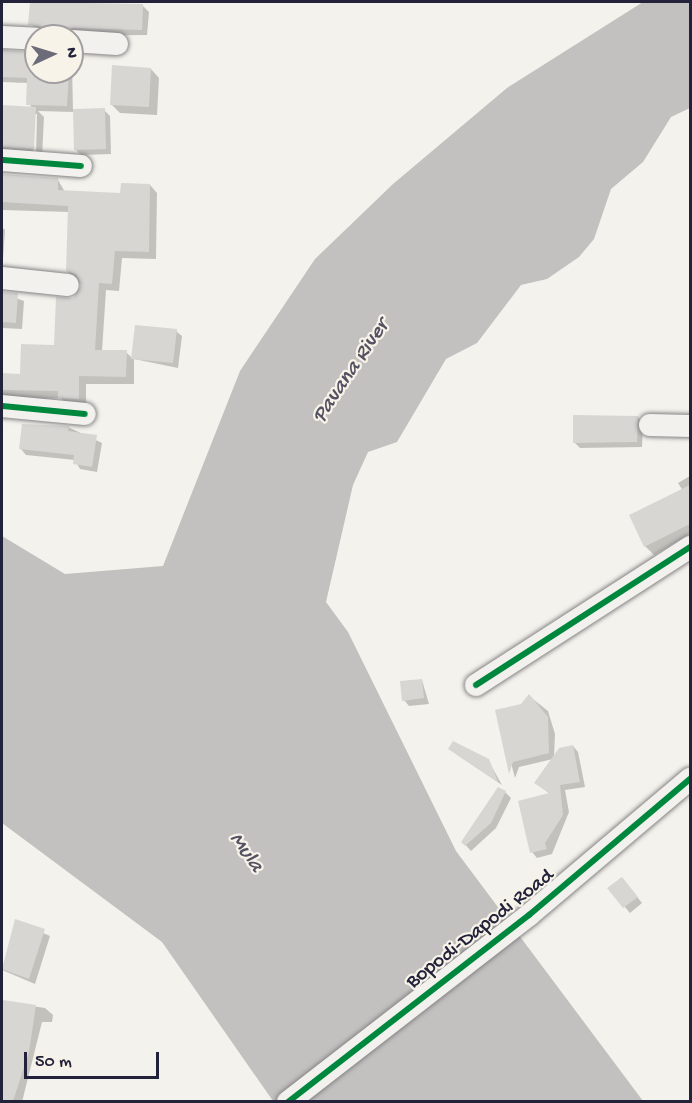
<!DOCTYPE html>
<html>
<head>
<meta charset="utf-8">
<style>
	body { margin:0 }
	#map { position:relative; width:692px; height:1103px; overflow:hidden; background:#f4f2ec; font-family:"Gochi Hand",sans-serif }
	div>[style] { position:absolute }
	[style*='--x'] { left:calc(var(--x)*1px); top:calc(var(--y)*1px); width:calc(var(--w)*1px); rotate:calc(var(--a)*1deg) }
	.water>* { inset:0; background:#c3c0c0 }
	.shadow>* { inset:0; background:#0003 }
	.building>* { inset:0; background:#d7d6d3 }
	.roads { filter:drop-shadow(0 0 2px #858486) drop-shadow(0 0 2px #858486) }
	.minor>* { height:22px; margin:-11px; padding:0 11px; transform-origin:11px; border-radius:11px; background:#f2f1ed }
	.cycleway>* { height:6px; margin:-3px; padding:0 3px; transform-origin:3px; border-radius:3px; background:#00873e }
	span { translate:-50% -50%; white-space:nowrap; text-align:center; line-height:1.15; -webkit-text-stroke:4.5px #f7f3e8; paint-order:stroke }
	.street-label { font-size:21px; color:#22223b }
	.water-label { font-size:22px; color:#535263; font-style:italic }
	.frame { position:absolute; inset:0; border:3px solid #22223b; pointer-events:none }
	.north { position:absolute; left:24px; top:24px; width:60px; height:60px; box-sizing:border-box; background:#f7f3e8; border:2px solid #a29fa3; border-radius:50%; rotate:86deg; font-size:16px; font-weight:700; line-height:24px; text-align:center; color:#22223b }
	.north::after { content:''; display:block; margin:auto; width:21px; height:27px; background:#6c6b79; clip-path:polygon(50% 0,100% 100%,50% 72%,0 100%) }
	.scale { position:absolute; left:24px; top:1052px; width:135px; height:27px; box-sizing:border-box; border:3px solid #22223b; border-top:0; padding-left:8px; font-size:18px; line-height:21px; white-space:nowrap; color:#22223b; -webkit-text-stroke:4px #f7f3e8; paint-order:stroke }
</style>
</head>
<body>
<div id="map">
	<div class="water">
		<i style="clip-path:polygon(643px 2px,690px 2px,690px 108px,671px 117px,643px 162px,611px 189px,594px 239px,579px 257px,547px 279px,521px 285px,477px 343px,446px 359px,397px 442px,368px 452px,353px 485px,326px 602px,348px 632px,456px 851px,643px 1101px,273px 1101px,162px 942px,2px 823px,2px 536px,65px 574px,163px 566px,240px 371px,315px 259px,393px 184px,507px 88px)"></i>
	</div>
	<div class="shadow">
		<i style="clip-path:polygon(31px 2px,142px 5px,149px 12px,147px 35px,49px 36px,30px 24px)"></i>
		<i style="clip-path:polygon(evenodd,2px 50px,36px 54px,36px 72px,72px 72px,72px 64px,73px 111px,104px 110px,110px 116px,111px 154px,81px 155px,75px 149px,74px 112px,38px 111px,44px 117px,42px 157px,2px 156px,2px 107px,31px 108px,28px 83px,2px 82px,2px 50px,34px 114px,37px 114px,36px 156px,33px 156px,34px 114px)"></i>
		<i style="clip-path:polygon(151px 69px,159px 78px,157px 115px,120px 113px,111px 104px)"></i>
		<i style="clip-path:polygon(2px 175px,58px 180px,65px 192px,122px 195px,150px 185px,157px 193px,156px 259px,122px 258px,119px 291px,106px 290px,102px 351px,126px 352px,133px 359px,176px 331px,182px 336px,178px 368px,134px 359px,134px 384px,86px 384px,86px 406px,68px 405px,61px 398px,2px 400px,2px 374px,22px 375px,56px 346px,83px 287px,67px 271px,69px 212px,2px 210px)"></i>
		<i style="clip-path:polygon(2px 227px,5px 230px,2px 275px)"></i>
		<i style="clip-path:polygon(2px 293px,24px 301px,22px 329px,2px 328px)"></i>
		<i style="clip-path:polygon(638px 417px,643px 423px,642px 447px,580px 448px,575px 443px)"></i>
		<i style="clip-path:polygon(68px 427px,102px 443px,97px 472px,80px 469px,75px 460px,26px 455px,21px 449px)"></i>
		<i style="clip-path:polygon(690px 476px,690px 534px,654px 555px,645px 546px,683px 491px,678px 483px)"></i>
		<i style="clip-path:polygon(422px 680px,429px 704px,409px 706px,404px 700px)"></i>
		<i style="clip-path:polygon(529px 696px,548px 711px,555px 734px,554px 758px,573px 746px,578px 752px,585px 787px,565px 790px,569px 812px,552px 854px,537px 858px,532px 852px,550px 794px,536px 783px,553px 759px,519px 767px,515px 778px,497px 711px,522px 705px)"></i>
		<i style="clip-path:polygon(456px 754px,488px 760px,502px 785px)"></i>
		<i style="clip-path:polygon(505px 792px,511px 798px,496px 828px,471px 851px,463px 842px)"></i>
		<i style="clip-path:polygon(627px 884px,642px 903px,630px 913px,609px 888px)"></i>
		<i style="clip-path:polygon(16px 921px,50px 936px,35px 984px,2px 970px)"></i>
		<i style="clip-path:polygon(5px 1002px,45px 1008px,53px 1015px,52px 1022px,42px 1022px,22px 1102px,2px 1102px)"></i>
	</div>
	<div class="building">
		<i style="clip-path:polygon(30px 2px,143px 4px,142px 30px,73px 28px,49px 36px,43px 27px,28px 25px)"></i>
		<i style="clip-path:polygon(2px 50px,31px 52px,30px 72px,69px 72px,67px 106px,26px 105px,27px 78px,2px 77px)"></i>
		<i style="clip-path:polygon(112px 65px,151px 68px,149px 107px,110px 105px)"></i>
		<i style="clip-path:polygon(2px 105px,36px 107px,34px 149px,2px 147px)"></i>
		<i style="clip-path:polygon(105px 108px,106px 149px,74px 150px,73px 109px)"></i>
		<i style="clip-path:polygon(2px 174px,58px 178px,58px 190px,120px 193px,121px 183px,150px 184px,149px 252px,115px 251px,112px 284px,99px 283px,95px 350px,127px 350px,126px 377px,79px 376px,79px 399px,58px 398px,58px 391px,2px 390px,2px 373px,20px 374px,21px 344px,54px 345px,56px 297px,73px 298px,81px 286px,76px 274px,66px 271px,68px 206px,2px 202px)"></i>
		<i style="clip-path:polygon(2px 292px,18px 293px,16px 323px,2px 322px)"></i>
		<i style="clip-path:polygon(135px 325px,177px 329px,173px 363px,131px 359px)"></i>
		<i style="clip-path:polygon(573px 415px,638px 416px,637px 442px,573px 443px)"></i>
		<i style="clip-path:polygon(22px 424px,69px 426px,68px 431px,97px 435px,92px 467px,73px 464px,74px 455px,19px 449px)"></i>
		<i style="clip-path:polygon(690px 485px,690px 524px,644px 547px,629px 515px)"></i>
		<i style="clip-path:polygon(422px 679px,424px 698px,402px 701px,400px 681px)"></i>
		<i style="clip-path:polygon(529px 694px,548px 717px,549px 753px,513px 762px,509px 774px,495px 710px,521px 704px)"></i>
		<i style="clip-path:polygon(453px 741px,489px 759px,498px 782px,448px 749px)"></i>
		<i style="clip-path:polygon(573px 745px,580px 782px,560px 785px,563px 815px,545px 843px,547px 849px,530px 853px,518px 801px,549px 793px,534px 783px,559px 748px)"></i>
		<i style="clip-path:polygon(498px 787px,506px 791px,491px 823px,465px 846px,461px 842px)"></i>
		<i style="clip-path:polygon(622px 877px,638px 897px,623px 908px,607px 888px)"></i>
		<i style="clip-path:polygon(15px 919px,45px 929px,29px 979px,2px 969px)"></i>
		<i style="clip-path:polygon(3px 1000px,36px 1005px,29px 1052px,13px 1101px,2px 1101px)"></i>
	</div>
	<div class="roads">
		<div class="minor">
			<i style="--x:2;--y:37;--w:34;--a:3"></i>
			<i style="--x:72;--y:41;--w:45;--a:3.8"></i>
			<i style="--x:2;--y:160;--w:79;--a:4.3"></i>
			<i style="--x:2;--y:278;--w:66;--a:6.1"></i>
			<i style="--x:2;--y:406;--w:83;--a:5.5"></i>
			<i style="--x:650;--y:425;--w:40;--a:1.4"></i>
			<i style="--x:476;--y:685;--w:255;--a:-32.8"></i>
			<i style="--x:288;--y:1102;--w:305;--a:-37.8"></i>
			<i style="--x:529;--y:915;--w:211;--a:-40.2"></i>
		</div>
	</div>
	<div class="cycleway">
		<i style="--x:2;--y:160;--w:79;--a:4.3"></i>
		<i style="--x:2;--y:406;--w:83;--a:5.5"></i>
		<i style="--x:476;--y:685;--w:255;--a:-32.8"></i>
		<i style="--x:288;--y:1102;--w:305;--a:-37.8"></i>
		<i style="--x:529;--y:915;--w:211;--a:-40.2"></i>
	</div>
	<div class="street-label">
		<span style="left:481px;top:930px;rotate:-38deg">Bopodi-Dapodi Road</span>
	</div>
	<div class="water-label">
		<span style="left:352px;top:372px;rotate:-56deg">Pavana River</span>
		<span style="left:245px;top:853px;rotate:55deg">Mula</span>
	</div>
	<div class="frame"></div>
	<div class="north">N</div>
	<div class="scale">50 m</div>
</div>
</body>
</html>
